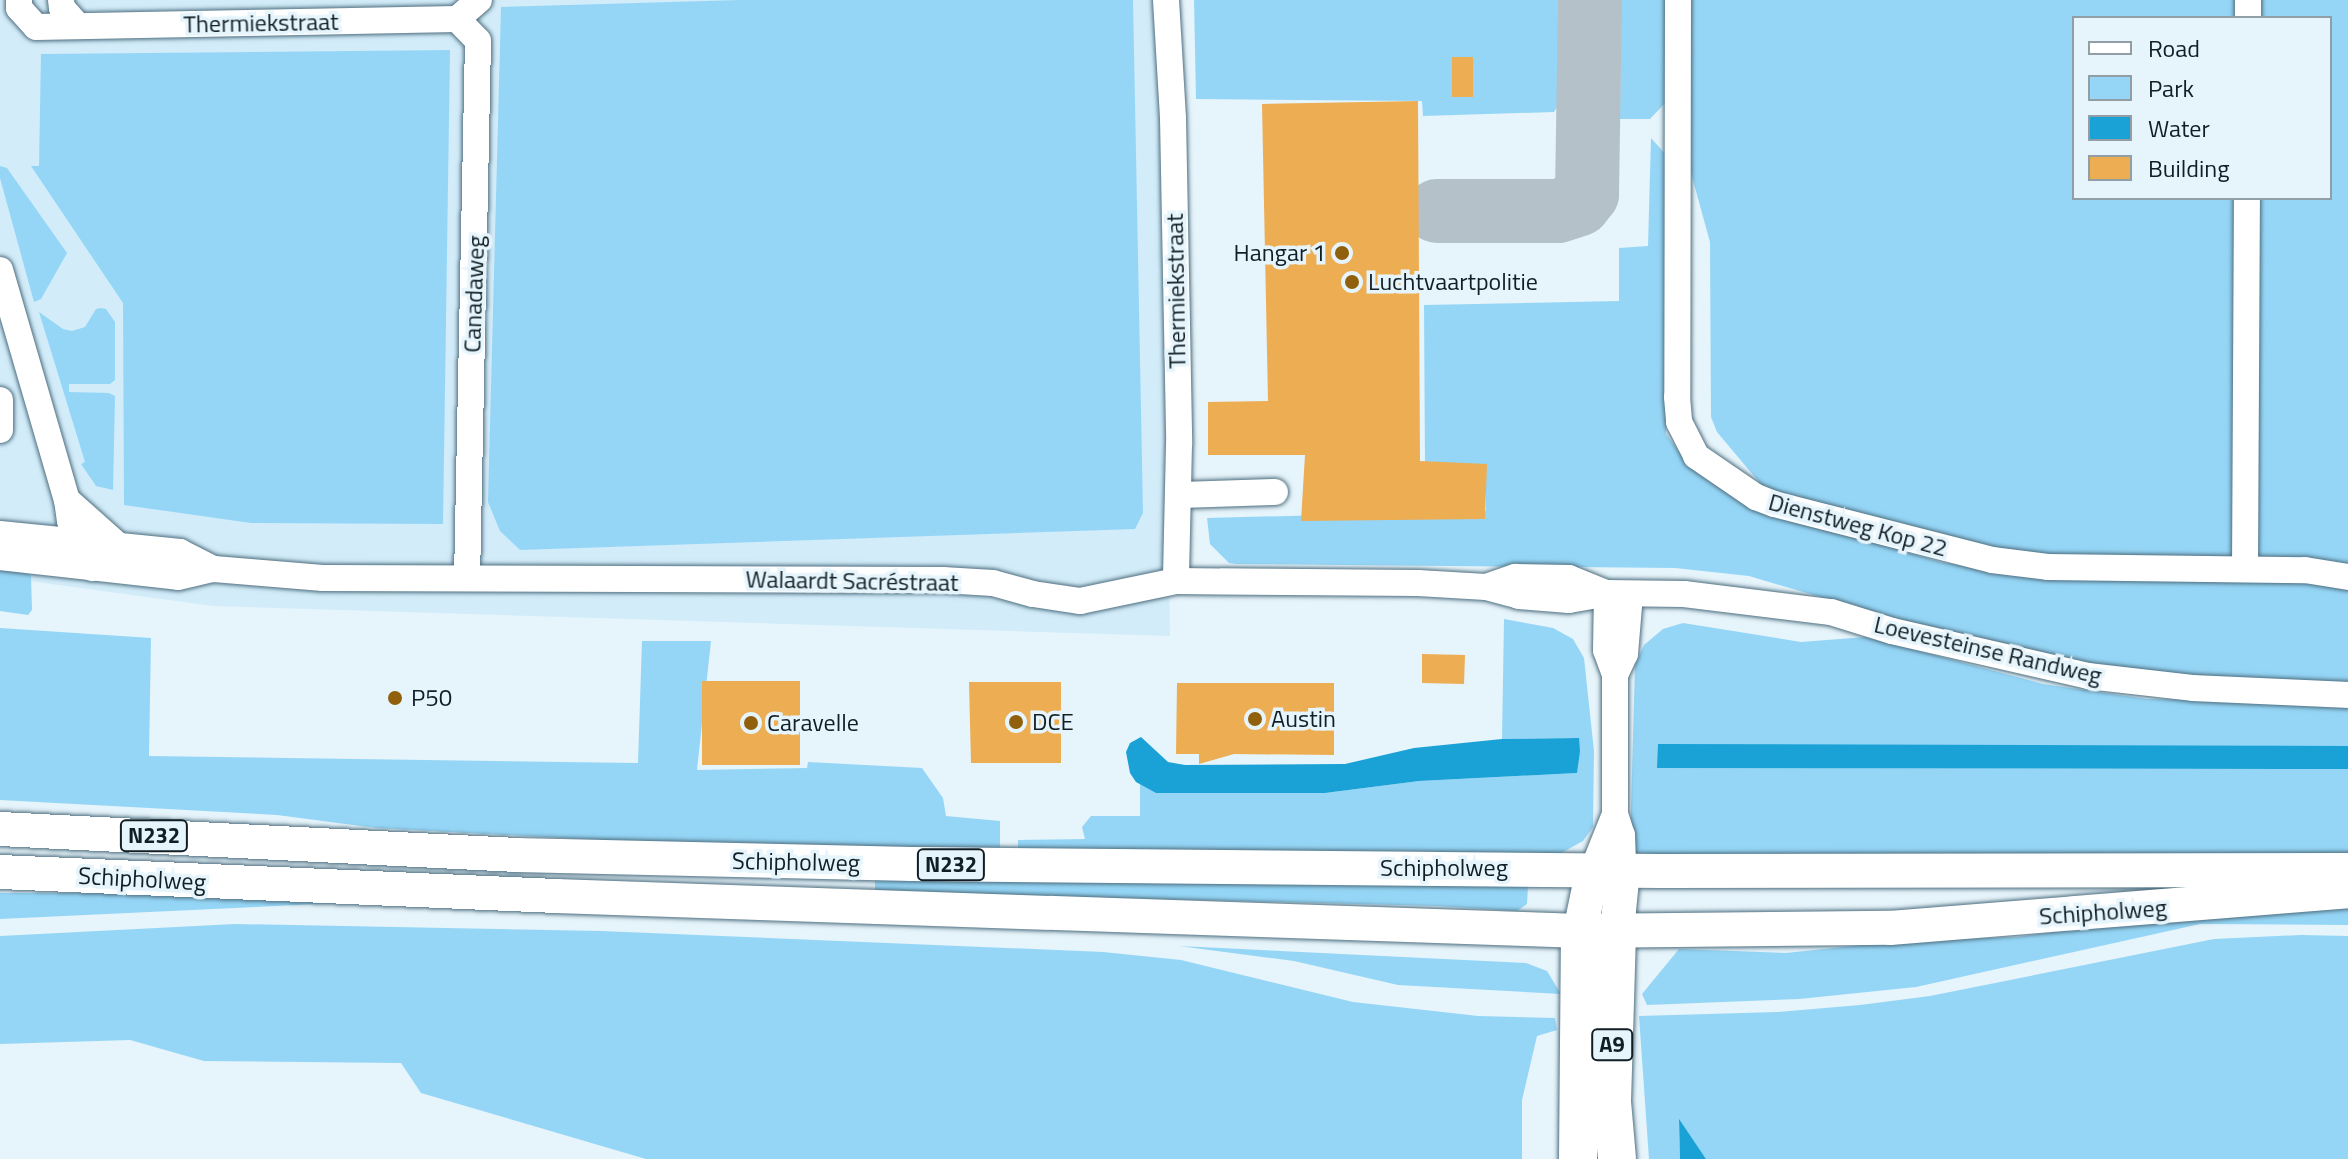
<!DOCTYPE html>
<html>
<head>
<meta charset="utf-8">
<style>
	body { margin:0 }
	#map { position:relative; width:2348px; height:1159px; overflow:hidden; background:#e6f4fb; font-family:"Titillium Web",sans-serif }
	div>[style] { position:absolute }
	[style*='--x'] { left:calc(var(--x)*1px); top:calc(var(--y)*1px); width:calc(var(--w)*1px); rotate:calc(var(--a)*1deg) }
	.built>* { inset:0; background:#d2ecfa }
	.green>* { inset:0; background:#95d6f7 }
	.water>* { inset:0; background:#1aa1d5 }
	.taxiway>* { height:64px; margin:-32px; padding:0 32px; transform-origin:32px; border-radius:32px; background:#b4c1c8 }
	.building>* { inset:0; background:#edad53 }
	.roads { filter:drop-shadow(0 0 2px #4e6e7f) drop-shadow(0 0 2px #4e6e7f) }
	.minor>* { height:26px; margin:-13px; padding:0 13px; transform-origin:13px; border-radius:13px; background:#fff }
	.major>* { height:34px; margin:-17px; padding:0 17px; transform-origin:17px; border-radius:17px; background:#fff }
	.highway>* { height:38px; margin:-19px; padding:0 19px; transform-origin:19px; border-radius:19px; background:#fff }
	.dots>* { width:22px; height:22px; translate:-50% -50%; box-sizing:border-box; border:4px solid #e6f4fb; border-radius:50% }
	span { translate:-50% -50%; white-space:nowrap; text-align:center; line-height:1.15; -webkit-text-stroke:7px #e6f4fb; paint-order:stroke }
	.shield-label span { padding:2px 6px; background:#e6f4fb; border:2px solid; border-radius:6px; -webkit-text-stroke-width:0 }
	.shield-label { font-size:22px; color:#111e25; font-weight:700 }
	.street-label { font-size:24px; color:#111e25 }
	.poi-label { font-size:24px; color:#111e25 }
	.right { translate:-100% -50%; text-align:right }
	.left { translate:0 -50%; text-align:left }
	.legend { position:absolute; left:2072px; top:16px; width:260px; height:184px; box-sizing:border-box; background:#e6f4fb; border:2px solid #919ea5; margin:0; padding:10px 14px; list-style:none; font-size:24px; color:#111e25 }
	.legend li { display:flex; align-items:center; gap:16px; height:40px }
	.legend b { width:40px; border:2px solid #919ea5 }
</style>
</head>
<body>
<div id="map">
	<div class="built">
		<i style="clip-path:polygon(0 0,1161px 0,1170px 636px,213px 606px,0 577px)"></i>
	</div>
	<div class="green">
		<i style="clip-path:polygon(740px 0,1133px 0,1143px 513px,1135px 529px,520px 550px,500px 531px,488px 502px,501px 7px)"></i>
		<i style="clip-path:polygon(1194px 0,1560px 0,1559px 104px,1554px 112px,1423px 116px,1422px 101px,1196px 99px)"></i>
		<i style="clip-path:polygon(1621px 0,1669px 0,1668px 100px,1650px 119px,1620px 119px)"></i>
		<i style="clip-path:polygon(1688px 0,2238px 0,2238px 18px,2074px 18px,2074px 198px,2237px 198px,2235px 557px,2041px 556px,1996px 551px,1764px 488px,1717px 432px,1711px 417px,1710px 242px,1686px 155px)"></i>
		<i style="clip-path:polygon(2257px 0,2348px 0,2348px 565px,2257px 556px,2257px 198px,2330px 198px,2330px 18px,2257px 18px)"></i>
		<i style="clip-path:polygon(450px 50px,443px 524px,251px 523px,124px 505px,123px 303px,31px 166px,39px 166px,41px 54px)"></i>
		<i style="clip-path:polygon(1651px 138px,1668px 157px,1666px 434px,1686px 461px,1778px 514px,1940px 562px,2013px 574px,2280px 580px,2348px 588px,2348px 684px,2144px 673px,2084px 663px,1945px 634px,1749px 576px,1675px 568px,1237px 564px,1229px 563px,1210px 544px,1207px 518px,1486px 511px,1486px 467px,1425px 467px,1424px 305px,1619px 301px,1619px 248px,1648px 246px)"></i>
		<i style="clip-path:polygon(0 166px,7px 168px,67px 253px,41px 299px,34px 302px,0 178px)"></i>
		<i style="clip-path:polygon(101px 308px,106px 309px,115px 322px,115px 380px,110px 384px,69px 384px,69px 392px,109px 393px,115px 396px,113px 490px,96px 486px,81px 464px,85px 462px,39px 312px,63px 329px,72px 331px,85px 327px,96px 309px)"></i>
		<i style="clip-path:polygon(0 568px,31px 575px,32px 610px,28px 615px,0 611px)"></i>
		<i style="clip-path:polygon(1504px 619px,1553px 628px,1573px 639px,1584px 658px,1594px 751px,1593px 827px,1583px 841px,1554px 857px,1416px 851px,1018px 852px,1018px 840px,1085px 839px,1082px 827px,1091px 816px,1140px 816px,1140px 784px,1157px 793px,1325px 793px,1419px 781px,1577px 773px,1579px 738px,1502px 739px)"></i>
		<i style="clip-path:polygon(1683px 623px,1801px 642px,1866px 637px,2043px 684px,2147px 699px,2348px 703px,2348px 746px,1819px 745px,1657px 768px,2348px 769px,2348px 862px,1635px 854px,1630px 846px,1635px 665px,1644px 645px,1663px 629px)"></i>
		<i style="clip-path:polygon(0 628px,151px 638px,149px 756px,638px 763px,642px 641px,711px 641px,697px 770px,807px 768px,808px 762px,922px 768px,943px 798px,946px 816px,1000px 821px,1000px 852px,806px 851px,376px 828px,277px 815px,0 800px)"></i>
		<i style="clip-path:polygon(875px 878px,1528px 886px,1527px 904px,1517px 911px,1436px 906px,875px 892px)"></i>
		<i style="clip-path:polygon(0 893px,108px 893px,339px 903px,0 919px)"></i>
		<i style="clip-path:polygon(2348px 900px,2348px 925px,2200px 924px,1916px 987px,1799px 999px,1647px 1005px,1642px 994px,1679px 949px,1786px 953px,1900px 941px,2017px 937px,2211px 910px)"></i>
		<i style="clip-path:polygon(235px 924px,601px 931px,1103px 952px,1181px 960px,1353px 1002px,1478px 1016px,1555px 1018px,1557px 1030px,1537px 1036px,1522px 1100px,1522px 1159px,646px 1159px,421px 1093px,401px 1063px,204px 1061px,130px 1040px,0 1044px,0 936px)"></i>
		<i style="clip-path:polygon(2301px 935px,2348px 936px,2348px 1159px,1706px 1159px,1679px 1121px,1680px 1159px,1649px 1159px,1639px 1016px,1777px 1012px,1860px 1005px,1930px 996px,2214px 939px)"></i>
		<i style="clip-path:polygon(1179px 946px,1526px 963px,1547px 971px,1561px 994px,1398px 985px,1294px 961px)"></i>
	</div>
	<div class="water">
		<i style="clip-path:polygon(1141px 737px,1168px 762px,1185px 765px,1345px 764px,1414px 748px,1502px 739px,1579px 738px,1580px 751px,1577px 773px,1419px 781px,1325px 793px,1156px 793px,1136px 782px,1130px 773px,1126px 752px,1130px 743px)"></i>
		<i style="clip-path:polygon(1658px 744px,2348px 746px,2348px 769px,1657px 768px)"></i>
		<i style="clip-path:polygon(1679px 1119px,1706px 1159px,1680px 1159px)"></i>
	</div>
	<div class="taxiway">
		<i style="--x:1437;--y:211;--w:121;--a:0"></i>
		<i style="--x:1558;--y:211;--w:22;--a:-18"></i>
		<i style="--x:1579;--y:204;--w:13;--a:-51"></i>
		<i style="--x:1587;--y:194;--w:194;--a:-89.1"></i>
	</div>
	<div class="building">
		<i style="clip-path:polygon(1452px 57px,1473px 57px,1473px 97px,1452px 97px)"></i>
		<i style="clip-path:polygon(1418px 101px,1420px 461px,1487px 464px,1485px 519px,1301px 521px,1305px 455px,1208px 455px,1208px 402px,1268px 401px,1262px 104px)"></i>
		<i style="clip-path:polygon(1422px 654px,1465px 655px,1464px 684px,1422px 683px)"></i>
		<i style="clip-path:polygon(702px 681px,800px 681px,800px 765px,702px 765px)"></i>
		<i style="clip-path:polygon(969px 682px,1061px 682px,1061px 763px,971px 763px)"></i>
		<i style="clip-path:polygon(1177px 683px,1334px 683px,1334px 755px,1234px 754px,1199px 764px,1199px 754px,1176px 754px)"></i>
	</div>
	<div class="roads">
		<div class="minor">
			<i style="--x:19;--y:0;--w:8;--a:90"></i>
			<i style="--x:19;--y:8;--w:25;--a:48"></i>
			<i style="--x:36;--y:27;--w:421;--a:-1.1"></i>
			<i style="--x:457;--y:19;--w:29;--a:-41"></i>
			<i style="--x:61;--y:0;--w:8;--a:83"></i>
			<i style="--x:62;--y:8;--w:24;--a:48"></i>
			<i style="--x:1166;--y:0;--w:118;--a:86.6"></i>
			<i style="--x:1173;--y:118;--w:326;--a:88.9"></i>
			<i style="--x:1179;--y:444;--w:137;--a:91.3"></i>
			<i style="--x:1678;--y:0;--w:397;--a:90.1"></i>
			<i style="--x:1677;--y:397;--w:25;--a:85"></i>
			<i style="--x:1679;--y:422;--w:38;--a:63"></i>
			<i style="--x:1696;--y:456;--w:73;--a:34.3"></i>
			<i style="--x:1756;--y:497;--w:19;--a:21"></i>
			<i style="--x:1774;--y:504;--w:225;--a:14.4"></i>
			<i style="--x:1992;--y:560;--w:56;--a:7.1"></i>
			<i style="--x:2048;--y:567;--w:257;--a:0.7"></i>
			<i style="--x:2305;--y:570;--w:44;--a:9.2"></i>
			<i style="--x:2248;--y:18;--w:18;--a:-90"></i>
			<i style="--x:457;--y:19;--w:30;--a:46"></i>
			<i style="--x:478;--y:41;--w:537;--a:91.17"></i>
			<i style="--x:0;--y:270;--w:240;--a:73.8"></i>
			<i style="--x:67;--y:500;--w:21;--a:82"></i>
			<i style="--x:70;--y:521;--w:52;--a:64.9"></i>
			<i style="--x:0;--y:400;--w:30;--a:90"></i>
			<i style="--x:1179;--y:495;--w:96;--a:-1.8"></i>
			<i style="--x:67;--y:500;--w:71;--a:41.6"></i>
			<i style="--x:0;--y:534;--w:181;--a:5.7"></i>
			<i style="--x:180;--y:552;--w:38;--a:27"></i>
			<i style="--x:0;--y:557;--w:179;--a:6.4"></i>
			<i style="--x:178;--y:577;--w:37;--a:-13"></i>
			<i style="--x:214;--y:569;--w:109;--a:4.7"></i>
			<i style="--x:323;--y:578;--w:620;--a:0.18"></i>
			<i style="--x:943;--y:580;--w:50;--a:3.4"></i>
			<i style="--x:993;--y:583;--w:41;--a:15.4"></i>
			<i style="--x:1033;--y:594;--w:48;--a:8.5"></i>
			<i style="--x:1080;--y:601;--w:98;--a:-11.8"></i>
			<i style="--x:1176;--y:581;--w:242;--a:0.5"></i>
			<i style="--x:1418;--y:583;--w:68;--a:3.4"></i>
			<i style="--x:1486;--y:587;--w:34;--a:15"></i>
			<i style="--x:1519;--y:596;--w:50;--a:4.6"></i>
			<i style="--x:1569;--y:600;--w:39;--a:-10"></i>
			<i style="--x:1607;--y:593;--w:77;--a:0.7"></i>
			<i style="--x:1684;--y:594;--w:148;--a:7"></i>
			<i style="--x:1831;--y:612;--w:64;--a:17.3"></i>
			<i style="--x:1892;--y:631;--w:201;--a:12.9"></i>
			<i style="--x:2088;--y:676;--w:107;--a:6.5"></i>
			<i style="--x:2194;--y:688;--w:154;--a:2.6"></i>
			<i style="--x:2245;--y:569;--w:371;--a:-89.7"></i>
			<i style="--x:1486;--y:587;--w:31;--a:-19"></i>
			<i style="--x:1515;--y:577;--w:54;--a:1.1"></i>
			<i style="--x:1569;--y:578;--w:40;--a:22"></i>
			<i style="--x:1607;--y:593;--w:57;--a:91"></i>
			<i style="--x:1606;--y:650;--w:27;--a:70"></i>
			<i style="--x:1615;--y:675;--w:139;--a:90"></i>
			<i style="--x:1615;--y:814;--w:22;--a:72"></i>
			<i style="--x:1622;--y:835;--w:35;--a:88"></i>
			<i style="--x:1615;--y:675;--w:23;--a:-65"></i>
			<i style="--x:1625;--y:654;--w:60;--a:-85.2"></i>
			<i style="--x:1593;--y:869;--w:59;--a:-68.2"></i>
		</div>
		<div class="major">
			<i style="--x:0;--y:829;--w:517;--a:2.88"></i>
			<i style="--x:516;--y:855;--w:396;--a:1.3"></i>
			<i style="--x:912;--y:864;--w:748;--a:0.54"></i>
			<i style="--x:1660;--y:871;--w:688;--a:-0.08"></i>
			<i style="--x:0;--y:872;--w:557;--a:2.47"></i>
			<i style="--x:556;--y:896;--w:1025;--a:1.96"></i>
			<i style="--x:1580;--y:931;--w:310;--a:-0.6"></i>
			<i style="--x:1890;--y:928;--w:459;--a:-4.6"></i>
			<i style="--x:1580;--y:931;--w:63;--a:-78.2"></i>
			<i style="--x:1617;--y:931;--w:61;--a:-84.4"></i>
		</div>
		<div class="highway">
			<i style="--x:1578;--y:1159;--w:228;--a:-89.5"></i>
			<i style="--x:1617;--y:1159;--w:57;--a:-95"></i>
			<i style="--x:1612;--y:1102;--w:171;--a:-88.3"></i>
		</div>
	</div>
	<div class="dots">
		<i style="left:1342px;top:253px;background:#90600d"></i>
		<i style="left:1352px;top:282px;background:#90600d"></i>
		<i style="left:395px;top:698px;background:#90600d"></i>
		<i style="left:1255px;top:719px;background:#90600d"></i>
		<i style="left:1016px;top:722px;background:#90600d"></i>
		<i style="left:751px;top:723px;background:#90600d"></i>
	</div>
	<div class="shield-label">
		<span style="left:154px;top:836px">N232</span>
		<span style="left:951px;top:865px">N232</span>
		<span style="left:1612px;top:1045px">A9</span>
	</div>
	<div class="street-label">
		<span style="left:261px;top:23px;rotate:-1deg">Thermiekstraat</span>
		<span style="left:1176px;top:291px;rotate:-91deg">Thermiekstraat</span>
		<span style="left:474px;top:294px;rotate:-88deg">Canadaweg</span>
		<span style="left:1858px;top:525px;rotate:15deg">Dienstweg Kop 22</span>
		<span style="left:852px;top:581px;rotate:1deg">Walaardt Sacréstraat</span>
		<span style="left:1988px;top:650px;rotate:13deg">Loevesteinse Randweg</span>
		<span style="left:796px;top:862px;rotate:1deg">Schipholweg</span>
		<span style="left:1444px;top:868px">Schipholweg</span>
		<span style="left:142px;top:879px;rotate:3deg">Schipholweg</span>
		<span style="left:2103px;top:912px;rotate:-4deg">Schipholweg</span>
	</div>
	<div class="poi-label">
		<span class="right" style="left:1326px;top:253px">Hangar 1</span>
		<span class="left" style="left:1368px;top:282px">Luchtvaartpolitie</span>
		<span class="left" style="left:411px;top:698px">P50</span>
		<span class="left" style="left:1271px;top:719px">Austin</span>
		<span class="left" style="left:1032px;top:722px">DCE</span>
		<span class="left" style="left:767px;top:723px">Caravelle</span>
	</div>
	<ul class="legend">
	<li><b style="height:10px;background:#fff"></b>Road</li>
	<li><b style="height:22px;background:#95d6f7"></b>Park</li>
	<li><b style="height:22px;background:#1aa1d5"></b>Water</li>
	<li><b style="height:22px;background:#edad53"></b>Building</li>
	</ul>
</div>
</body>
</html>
